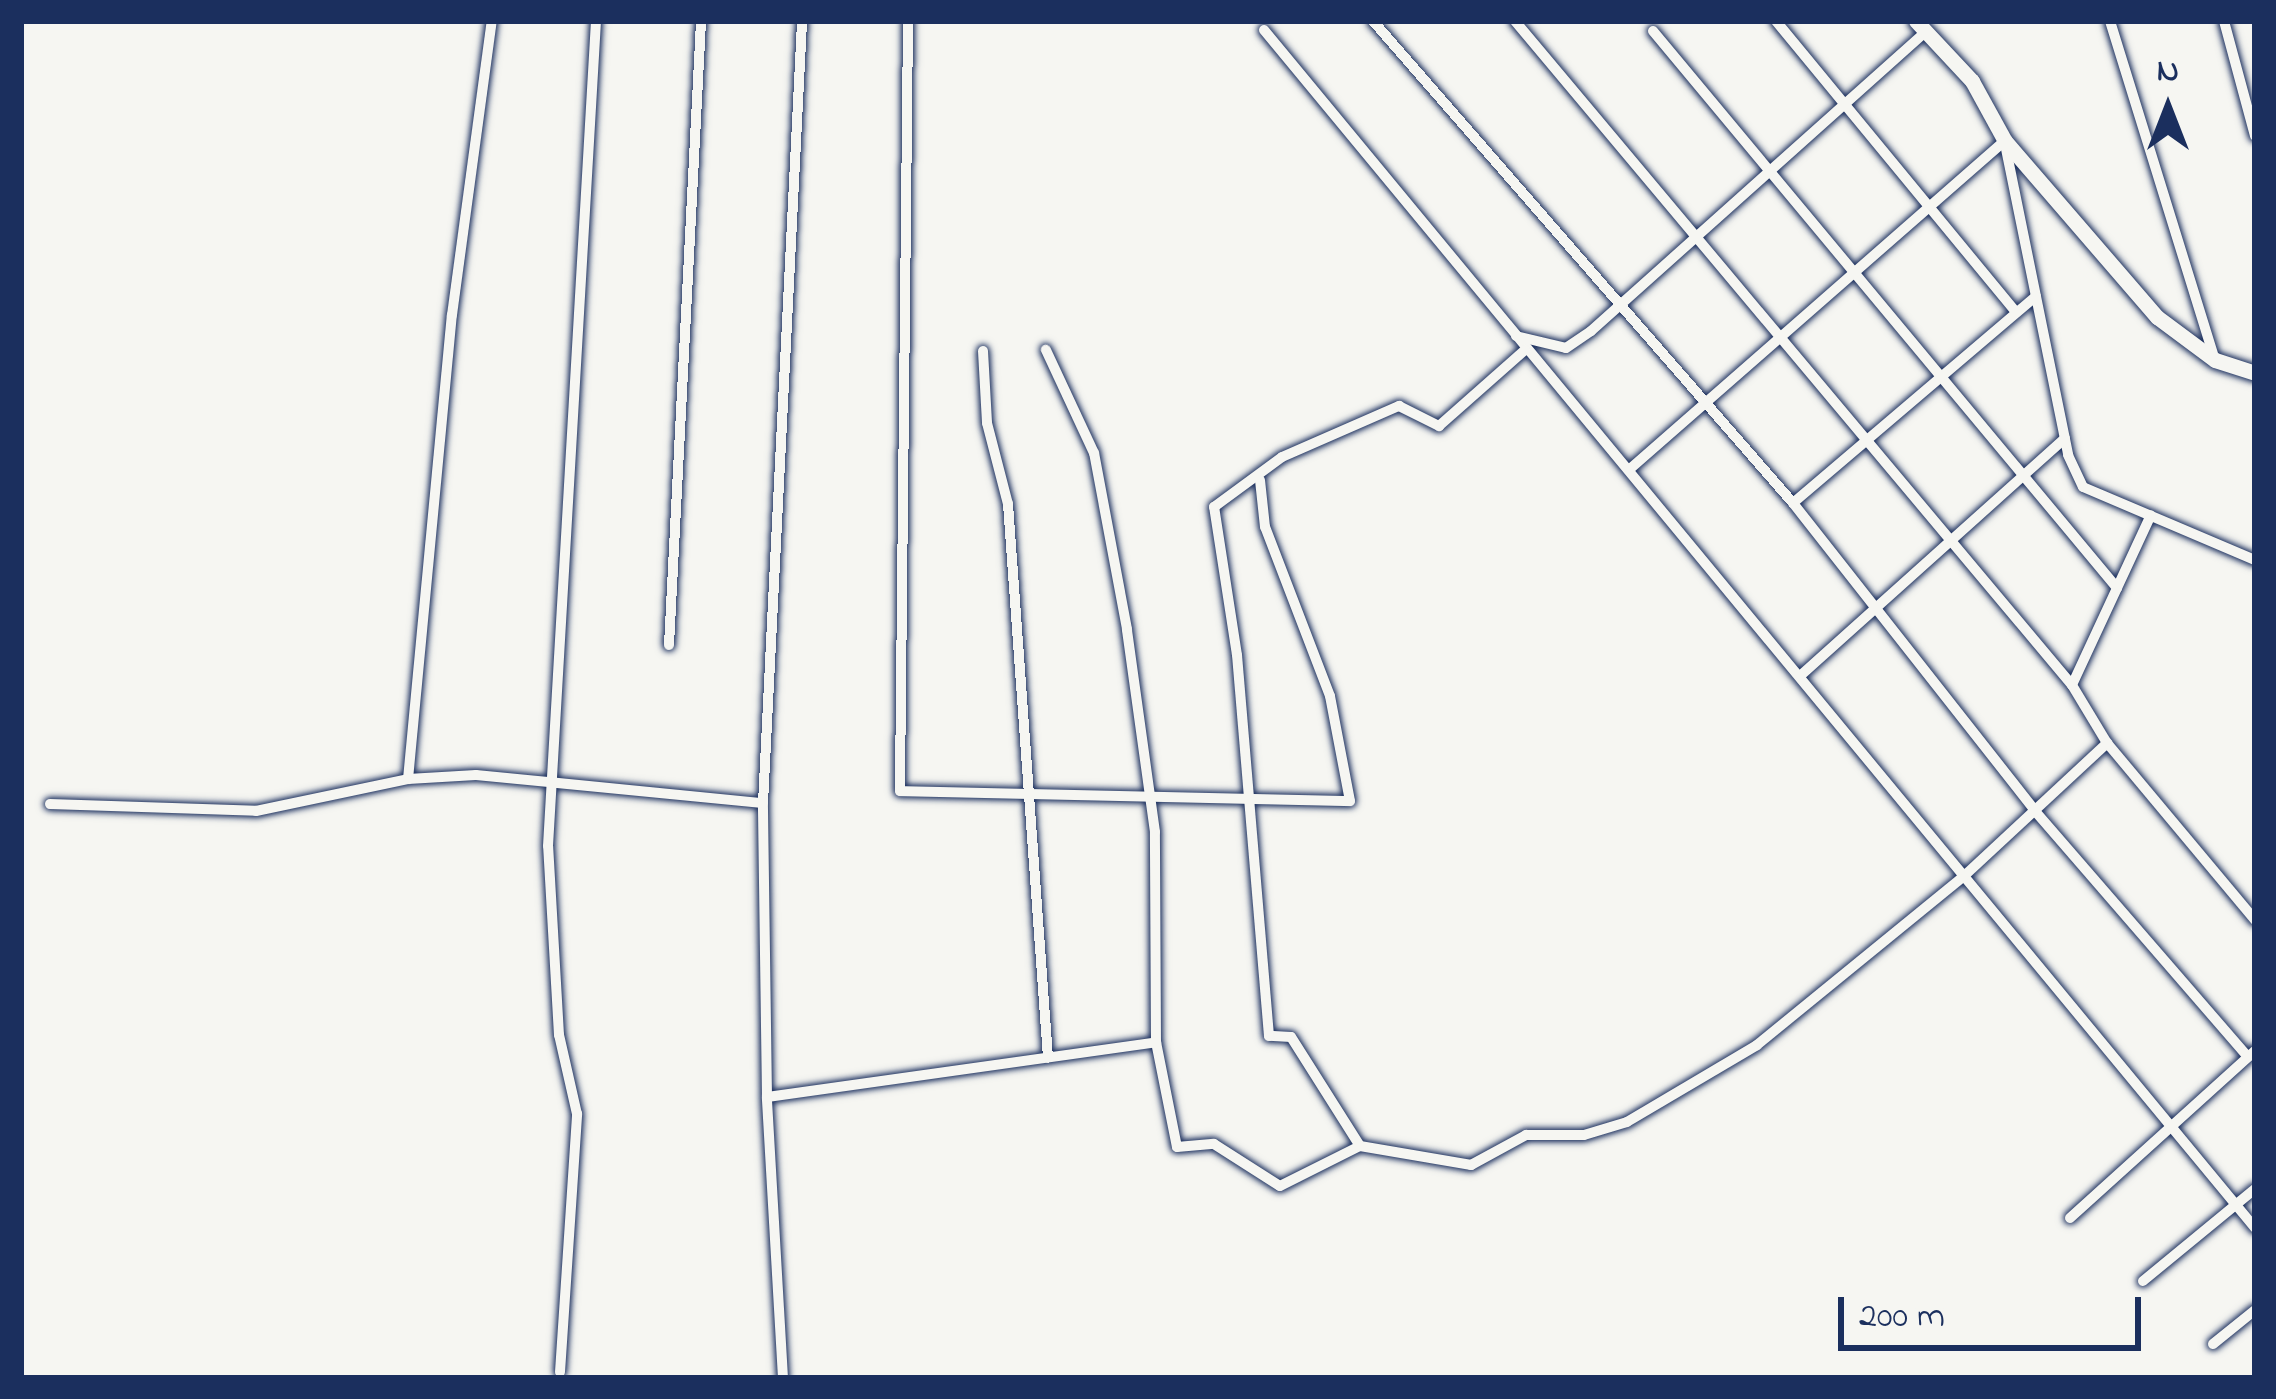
<!DOCTYPE html>
<html>
<head>
<meta charset="utf-8">
<style>
	body { margin:0 }
	#map { position:relative; width:2276px; height:1399px; overflow:hidden; background:#f6f6f2; font-family:"Indie Flower",sans-serif }
	div>[style] { position:absolute }
	[style*='--x'] { left:calc(var(--x)*1px); top:calc(var(--y)*1px); width:calc(var(--w)*1px); rotate:calc(var(--a)*1deg) }
	.roads { filter:drop-shadow(0 0 3px #1b2f5e) drop-shadow(0 0 3px #1b2f5e) }
	.minor>* { height:10px; margin:-5px; padding:0 5px; transform-origin:5px; border-radius:5px; background:#f6f6f2 }
	.highway>* { height:15px; margin:-7.5px; padding:0 7.5px; transform-origin:7.5px; border-radius:7.5px; background:#f6f6f2 }
	span { translate:-50% -50%; white-space:nowrap; text-align:center; line-height:1.15; -webkit-text-stroke:10px #f6f6f2; paint-order:stroke }
	.frame { position:absolute; inset:0; border:24px solid #1b2f5e; pointer-events:none }
	.north { position:absolute; left:2108px; top:48px; width:120px; height:120px; -webkit-text-stroke:9px #f6f6f2; paint-order:stroke; rotate:0deg; font-size:33px; font-weight:700; line-height:48px; text-align:center; color:#1b2f5e }
	.north::after { content:''; display:block; margin:auto; width:42px; height:54px; background:#1b2f5e; clip-path:polygon(50% 0,100% 100%,50% 72%,0 100%) }
	.scale { position:absolute; left:1838px; top:1297px; width:303px; height:54px; box-sizing:border-box; border:6px solid #1b2f5e; border-top:0; padding-left:15px; font-size:36px; line-height:42px; white-space:nowrap; color:#1b2f5e; -webkit-text-stroke:9px #f6f6f2; paint-order:stroke }
</style>
</head>
<body>
<div id="map">
	<div class="roads">
		<div class="minor">
			<i style="--x:908;--y:21;--w:770;--a:90.6"></i>
			<i style="--x:900;--y:791;--w:450;--a:1.3"></i>
			<i style="--x:1350;--y:801;--w:107;--a:-100.8"></i>
			<i style="--x:1330;--y:696;--w:181;--a:-111"></i>
			<i style="--x:1265;--y:527;--w:47;--a:-96.1"></i>
			<i style="--x:1373;--y:21;--w:639;--a:48.93"></i>
			<i style="--x:1793;--y:503;--w:392;--a:51.8"></i>
			<i style="--x:2035;--y:811;--w:325;--a:49.1"></i>
			<i style="--x:1515;--y:21;--w:867;--a:50.01"></i>
			<i style="--x:2072;--y:685;--w:68;--a:58.9"></i>
			<i style="--x:2107;--y:743;--w:231;--a:50.1"></i>
			<i style="--x:1776;--y:21;--w:376;--a:50.5"></i>
			<i style="--x:2110;--y:21;--w:355;--a:72.8"></i>
			<i style="--x:2224;--y:21;--w:119;--a:74.9"></i>
			<i style="--x:1264;--y:30;--w:1555;--a:50.4"></i>
			<i style="--x:1653;--y:31;--w:725;--a:50.2"></i>
			<i style="--x:2005;--y:144;--w:317;--a:78.5"></i>
			<i style="--x:2068;--y:455;--w:35;--a:65"></i>
			<i style="--x:2083;--y:487;--w:187;--a:23"></i>
			<i style="--x:1516;--y:336;--w:51;--a:13.5"></i>
			<i style="--x:1566;--y:348;--w:30;--a:-34"></i>
			<i style="--x:1591;--y:331;--w:448;--a:-41.8"></i>
			<i style="--x:983;--y:351;--w:72;--a:86.8"></i>
			<i style="--x:987;--y:423;--w:84;--a:75.5"></i>
			<i style="--x:1008;--y:504;--w:555;--a:85.87"></i>
			<i style="--x:1631;--y:468;--w:497;--a:-41.2"></i>
			<i style="--x:1793;--y:503;--w:319;--a:-40.4"></i>
			<i style="--x:669;--y:645;--w:625;--a:-87.06"></i>
			<i style="--x:1800;--y:676;--w:356;--a:-41.9"></i>
			<i style="--x:2072;--y:685;--w:187;--a:-65.1"></i>
			<i style="--x:408;--y:779;--w:466;--a:-84.6"></i>
			<i style="--x:452;--y:315;--w:297;--a:-82.3"></i>
			<i style="--x:50;--y:804;--w:206;--a:1.9"></i>
			<i style="--x:256;--y:811;--w:155;--a:-11.9"></i>
			<i style="--x:408;--y:779;--w:68;--a:-3.4"></i>
			<i style="--x:476;--y:775;--w:288;--a:5.6"></i>
			<i style="--x:1156;--y:1042;--w:107;--a:78.7"></i>
			<i style="--x:1177;--y:1147;--w:37;--a:-5"></i>
			<i style="--x:1214;--y:1144;--w:78;--a:32.5"></i>
			<i style="--x:1280;--y:1186;--w:89;--a:-26.6"></i>
			<i style="--x:1360;--y:1146;--w:113;--a:9.7"></i>
			<i style="--x:1471;--y:1165;--w:63;--a:-28.6"></i>
			<i style="--x:1526;--y:1135;--w:58;--a:0"></i>
			<i style="--x:1584;--y:1135;--w:45;--a:-16.8"></i>
			<i style="--x:1627;--y:1122;--w:151;--a:-30.6"></i>
			<i style="--x:1757;--y:1045;--w:266;--a:-39.2"></i>
			<i style="--x:1963;--y:877;--w:197;--a:-42.9"></i>
			<i style="--x:767;--y:1097;--w:393;--a:-8"></i>
			<i style="--x:1156;--y:1042;--w:210;--a:-90.3"></i>
			<i style="--x:1155;--y:832;--w:205;--a:-97.9"></i>
			<i style="--x:1127;--y:629;--w:179;--a:-100.6"></i>
			<i style="--x:1094;--y:453;--w:114;--a:-115"></i>
			<i style="--x:1360;--y:1146;--w:129;--a:-122.3"></i>
			<i style="--x:1291;--y:1037;--w:22;--a:-177"></i>
			<i style="--x:1269;--y:1036;--w:382;--a:-94.8"></i>
			<i style="--x:1237;--y:655;--w:150;--a:-98.8"></i>
			<i style="--x:1214;--y:507;--w:84;--a:-36.3"></i>
			<i style="--x:1282;--y:457;--w:128;--a:-23.6"></i>
			<i style="--x:1399;--y:406;--w:45;--a:26.6"></i>
			<i style="--x:1439;--y:426;--w:115;--a:-41.5"></i>
			<i style="--x:2070;--y:1218;--w:249;--a:-42.1"></i>
			<i style="--x:2143;--y:1281;--w:145;--a:-39.4"></i>
			<i style="--x:2213;--y:1344;--w:54;--a:-39"></i>
			<i style="--x:560;--y:1372;--w:259;--a:-86.2"></i>
			<i style="--x:577;--y:1114;--w:81;--a:-102.8"></i>
			<i style="--x:559;--y:1035;--w:189;--a:-93.3"></i>
			<i style="--x:548;--y:846;--w:826;--a:-86.67"></i>
			<i style="--x:783;--y:1378;--w:281;--a:-93.3"></i>
			<i style="--x:767;--y:1097;--w:294;--a:-90.8"></i>
			<i style="--x:763;--y:803;--w:783;--a:-87.14"></i>
		</div>
		<div class="highway">
			<i style="--x:1916;--y:21;--w:82;--a:47"></i>
			<i style="--x:1972;--y:81;--w:68;--a:61.2"></i>
			<i style="--x:2005;--y:141;--w:233;--a:49.2"></i>
			<i style="--x:2157;--y:317;--w:72;--a:36.6"></i>
			<i style="--x:2215;--y:360;--w:42;--a:18"></i>
		</div>
	</div>
	<div class="frame"></div>
	<div class="north">N</div>
	<div class="scale">200 m</div>
</div>
</body>
</html>
